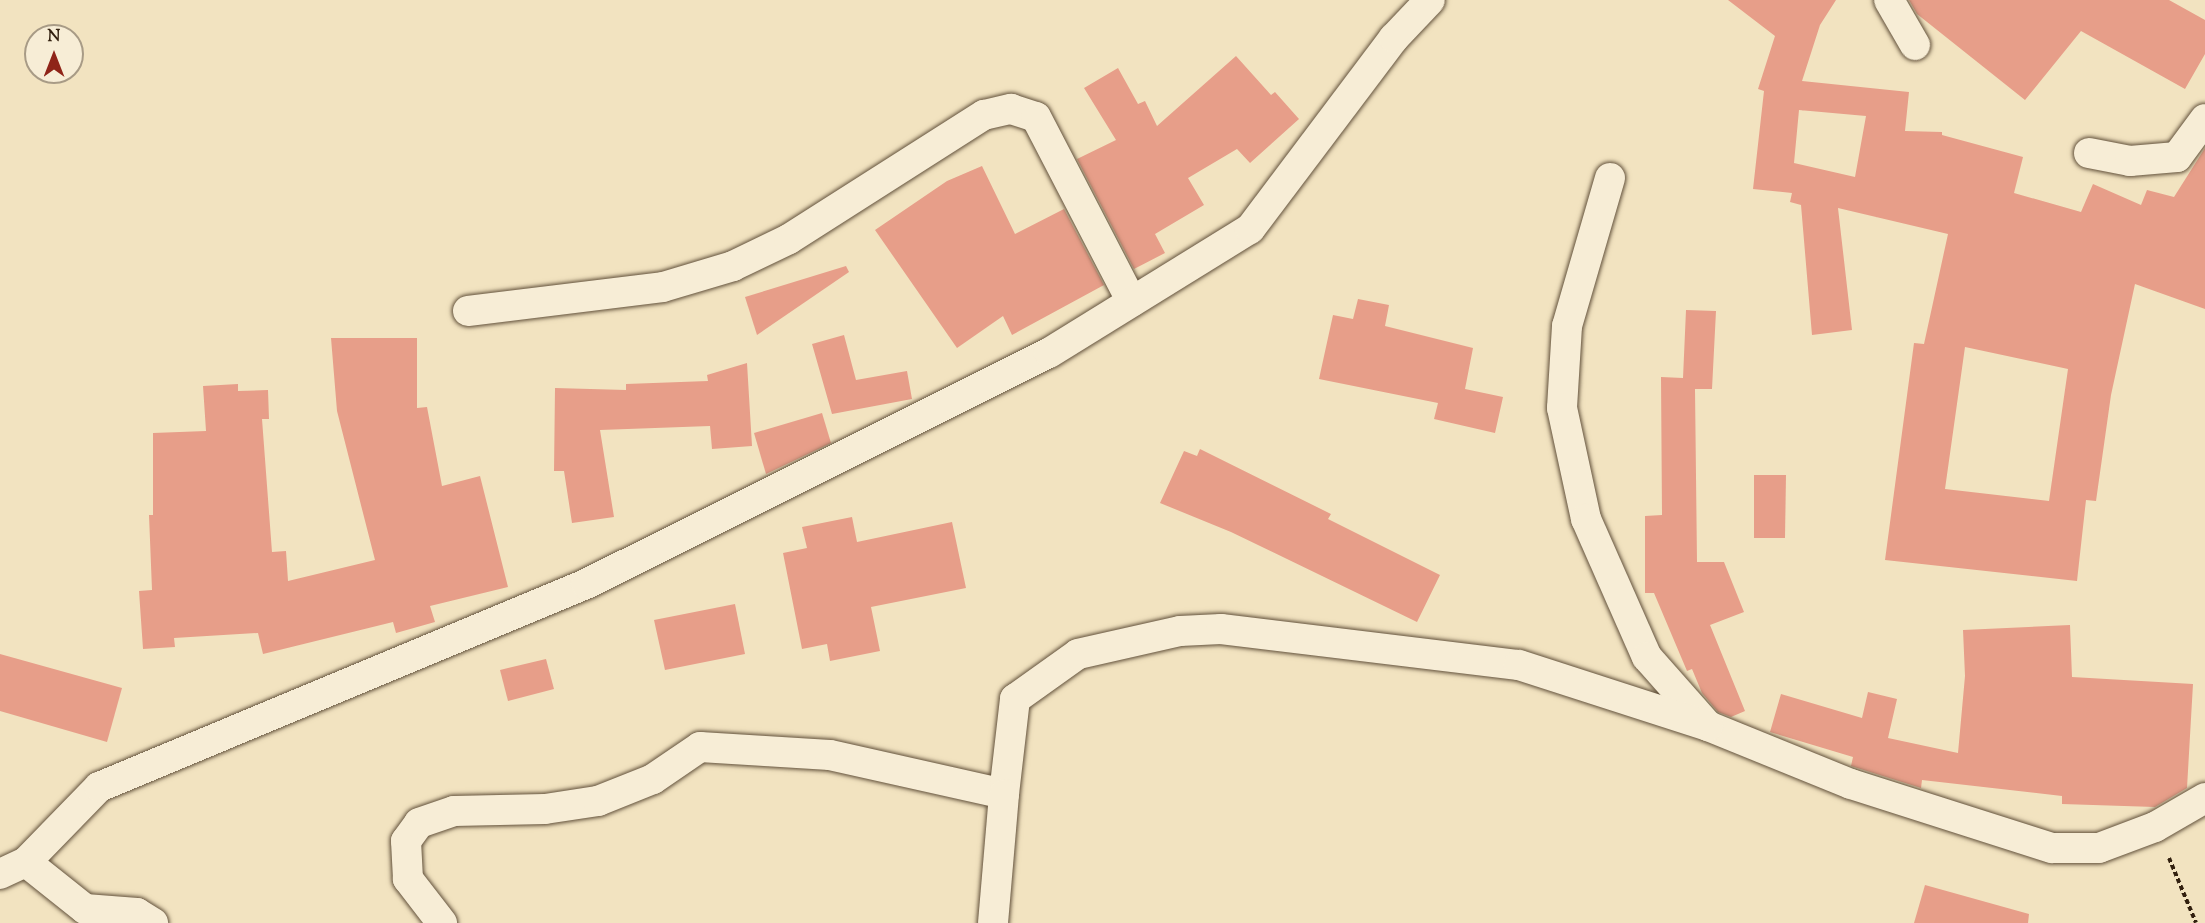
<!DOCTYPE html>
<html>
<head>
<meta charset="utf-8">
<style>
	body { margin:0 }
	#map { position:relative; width:2205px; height:923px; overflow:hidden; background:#f2e3c0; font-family:"Sorts Mill Goudy",serif }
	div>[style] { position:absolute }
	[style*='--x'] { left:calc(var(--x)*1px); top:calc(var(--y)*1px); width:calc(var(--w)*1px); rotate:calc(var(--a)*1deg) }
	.building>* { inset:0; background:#e79e89 }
	.path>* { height:4px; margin-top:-2px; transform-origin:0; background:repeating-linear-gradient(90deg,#32200f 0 4.5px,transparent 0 7.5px) }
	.roads { filter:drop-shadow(0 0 2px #62513b) drop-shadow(0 0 2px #62513b) }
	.minor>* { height:30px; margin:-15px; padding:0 15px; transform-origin:15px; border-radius:15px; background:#f7edd6 }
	span { translate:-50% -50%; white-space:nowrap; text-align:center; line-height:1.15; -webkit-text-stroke:4.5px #f7edd6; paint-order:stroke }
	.north { position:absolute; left:24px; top:24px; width:60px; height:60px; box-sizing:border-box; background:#f7edd6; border:2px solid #a89b86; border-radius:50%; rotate:0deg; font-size:16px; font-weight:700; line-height:24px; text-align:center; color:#32200f }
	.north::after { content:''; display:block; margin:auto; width:21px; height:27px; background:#8f2418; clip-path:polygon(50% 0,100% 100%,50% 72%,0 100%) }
</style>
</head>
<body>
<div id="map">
	<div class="building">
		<i style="clip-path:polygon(evenodd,1728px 0,1836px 0,1820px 25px,1802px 81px,1909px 92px,1905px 131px,1942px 132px,1942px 135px,2023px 157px,2014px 193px,2081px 212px,2093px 184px,2141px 205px,2147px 190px,2174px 197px,2205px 148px,2205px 309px,2135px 284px,2111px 395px,2096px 501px,2086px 500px,2077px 581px,1885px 560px,1914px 343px,1924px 344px,1948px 234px,1838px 208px,1852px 330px,1812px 335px,1801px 205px,1790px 202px,1792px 193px,1753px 189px,1764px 91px,1758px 89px,1775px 36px,1728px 0,1799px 110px,1866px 116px,1855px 177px,1794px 163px,1799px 110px,1728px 0,1965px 347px,2068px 369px,2049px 501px,1945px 489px,1965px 347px)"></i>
		<i style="clip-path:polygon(1909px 0,2169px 0,2205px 20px,2205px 54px,2185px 89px,2081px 31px,2025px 100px,1917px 14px)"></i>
		<i style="clip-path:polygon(1236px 56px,1271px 95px,1275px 92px,1299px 119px,1250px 163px,1237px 149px,1188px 178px,1204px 205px,1155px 234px,1165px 253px,1134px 269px,1077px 159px,1116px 140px,1084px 88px,1118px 68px,1138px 104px,1145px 101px,1157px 126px)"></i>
		<i style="clip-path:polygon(982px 166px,1015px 234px,1064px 209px,1104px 285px,1012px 335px,1003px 316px,957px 348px,875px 230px,947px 181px)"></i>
		<i style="clip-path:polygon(846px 266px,849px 272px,757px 335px,745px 297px)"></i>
		<i style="clip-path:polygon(1358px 299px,1389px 305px,1385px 326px,1473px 348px,1465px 389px,1503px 397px,1495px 433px,1434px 419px,1438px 403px,1319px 379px,1333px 315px,1353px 319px)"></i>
		<i style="clip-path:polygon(1686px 310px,1716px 311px,1712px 389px,1695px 389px,1697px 562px,1724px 562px,1744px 612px,1710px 625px,1745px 711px,1731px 717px,1718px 712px,1702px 693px,1692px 669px,1687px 671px,1654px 593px,1645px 593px,1645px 516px,1662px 515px,1661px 377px,1683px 378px)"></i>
		<i style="clip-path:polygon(844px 335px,856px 380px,907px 371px,912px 399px,832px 414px,812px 344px)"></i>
		<i style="clip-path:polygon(331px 338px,417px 338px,417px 408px,427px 407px,442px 486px,480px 476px,508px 587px,430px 606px,435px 622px,396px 633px,393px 622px,263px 654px,258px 633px,174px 638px,175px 647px,143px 649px,139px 591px,152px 590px,149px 515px,153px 515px,153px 433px,206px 431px,203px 386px,238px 384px,238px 391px,268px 390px,269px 419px,262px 419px,272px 552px,286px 551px,288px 581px,375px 560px,337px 411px)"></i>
		<i style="clip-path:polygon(747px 363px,752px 446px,712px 449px,710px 426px,600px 430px,614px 517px,572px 523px,564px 471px,554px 471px,555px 388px,626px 390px,626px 384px,708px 381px,707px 375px)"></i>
		<i style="clip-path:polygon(822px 413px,831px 443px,766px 474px,754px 433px)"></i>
		<i style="clip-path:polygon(1200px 449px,1331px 514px,1328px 519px,1440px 575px,1417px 622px,1231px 532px,1160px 503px,1184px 451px,1197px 456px)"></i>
		<i style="clip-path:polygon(1754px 475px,1786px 475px,1785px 538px,1754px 538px)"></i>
		<i style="clip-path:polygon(852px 517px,857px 542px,952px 522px,966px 588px,871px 607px,880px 651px,830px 661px,827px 644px,802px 649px,783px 553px,807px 548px,802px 527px)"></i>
		<i style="clip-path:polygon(735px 604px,745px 654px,665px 670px,654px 620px)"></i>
		<i style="clip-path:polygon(2070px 625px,2072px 677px,2193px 684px,2187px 788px,2155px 807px,2062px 804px,2062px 796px,1922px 780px,1921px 788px,1851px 766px,1853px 757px,1770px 732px,1781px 694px,1862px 718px,1868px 692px,1897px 699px,1888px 738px,1958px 753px,1965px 676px,1963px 630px)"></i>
		<i style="clip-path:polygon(0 654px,122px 688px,107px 742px,0 711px)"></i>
		<i style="clip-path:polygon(546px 659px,554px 689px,508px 701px,500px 670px)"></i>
		<i style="clip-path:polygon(1925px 885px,2029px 914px,2028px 923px,1914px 923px)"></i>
	</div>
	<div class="path">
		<i style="--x:2169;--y:858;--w:70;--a:67.4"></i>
	</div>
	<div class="roads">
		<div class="minor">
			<i style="--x:1889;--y:0;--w:52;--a:60"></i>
			<i style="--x:2089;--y:153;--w:42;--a:11"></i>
			<i style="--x:2130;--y:161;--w:47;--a:-4.9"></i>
			<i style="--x:2177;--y:157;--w:47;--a:-53.6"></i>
			<i style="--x:1610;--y:178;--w:154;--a:106.2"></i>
			<i style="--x:1567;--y:326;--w:82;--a:93.5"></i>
			<i style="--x:1562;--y:408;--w:114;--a:77.8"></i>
			<i style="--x:1586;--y:519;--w:151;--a:66.2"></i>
			<i style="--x:1647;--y:657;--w:92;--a:48.5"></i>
			<i style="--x:1708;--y:726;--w:154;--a:22.1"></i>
			<i style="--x:1851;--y:784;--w:211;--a:17.7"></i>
			<i style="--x:2052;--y:848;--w:47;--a:0"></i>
			<i style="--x:2099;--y:848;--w:60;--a:-20.6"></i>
			<i style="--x:2155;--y:827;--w:58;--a:-30.1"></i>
			<i style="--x:468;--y:311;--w:196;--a:-7"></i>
			<i style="--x:663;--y:287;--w:73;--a:-16.7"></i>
			<i style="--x:733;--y:266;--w:62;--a:-25.7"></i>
			<i style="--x:789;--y:239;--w:231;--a:-32.5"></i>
			<i style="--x:984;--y:115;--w:28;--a:-13"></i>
			<i style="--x:1011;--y:109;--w:26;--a:18"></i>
			<i style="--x:1036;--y:117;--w:208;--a:62.6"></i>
			<i style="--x:26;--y:862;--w:75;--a:38.5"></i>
			<i style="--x:85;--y:909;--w:52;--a:4.4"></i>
			<i style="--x:137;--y:913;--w:19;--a:32"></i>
			<i style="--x:0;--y:874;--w:29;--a:-25"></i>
			<i style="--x:26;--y:862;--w:105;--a:-45.8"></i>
			<i style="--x:99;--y:787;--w:528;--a:-22.63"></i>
			<i style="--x:586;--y:584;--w:517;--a:-26.52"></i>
			<i style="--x:1049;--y:353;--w:236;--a:-31.7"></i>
			<i style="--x:1250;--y:229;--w:239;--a:-53"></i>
			<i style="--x:1394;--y:38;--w:52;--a:-46.5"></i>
			<i style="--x:442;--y:923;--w:56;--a:-127.7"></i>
			<i style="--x:408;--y:879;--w:38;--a:-93"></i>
			<i style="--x:406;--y:841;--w:22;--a:-54"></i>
			<i style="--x:419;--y:823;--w:37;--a:-19"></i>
			<i style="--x:454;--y:811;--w:91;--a:-1.3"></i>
			<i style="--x:545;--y:809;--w:54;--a:-8.6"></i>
			<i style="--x:598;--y:801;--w:59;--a:-21.8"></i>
			<i style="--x:653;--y:779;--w:57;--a:-34.2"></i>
			<i style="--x:700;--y:747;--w:130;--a:3.5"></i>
			<i style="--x:830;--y:755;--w:178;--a:12.6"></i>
			<i style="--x:1004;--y:794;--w:96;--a:-83.4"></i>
			<i style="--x:1015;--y:699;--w:77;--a:-35.5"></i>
			<i style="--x:1078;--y:654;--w:105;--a:-12.7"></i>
			<i style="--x:1180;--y:631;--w:41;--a:-2.8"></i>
			<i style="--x:1221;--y:629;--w:300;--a:6.9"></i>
			<i style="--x:1519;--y:665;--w:199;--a:17.9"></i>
			<i style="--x:993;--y:923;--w:129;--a:-85.1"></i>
		</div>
	</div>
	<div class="north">N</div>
</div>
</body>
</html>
